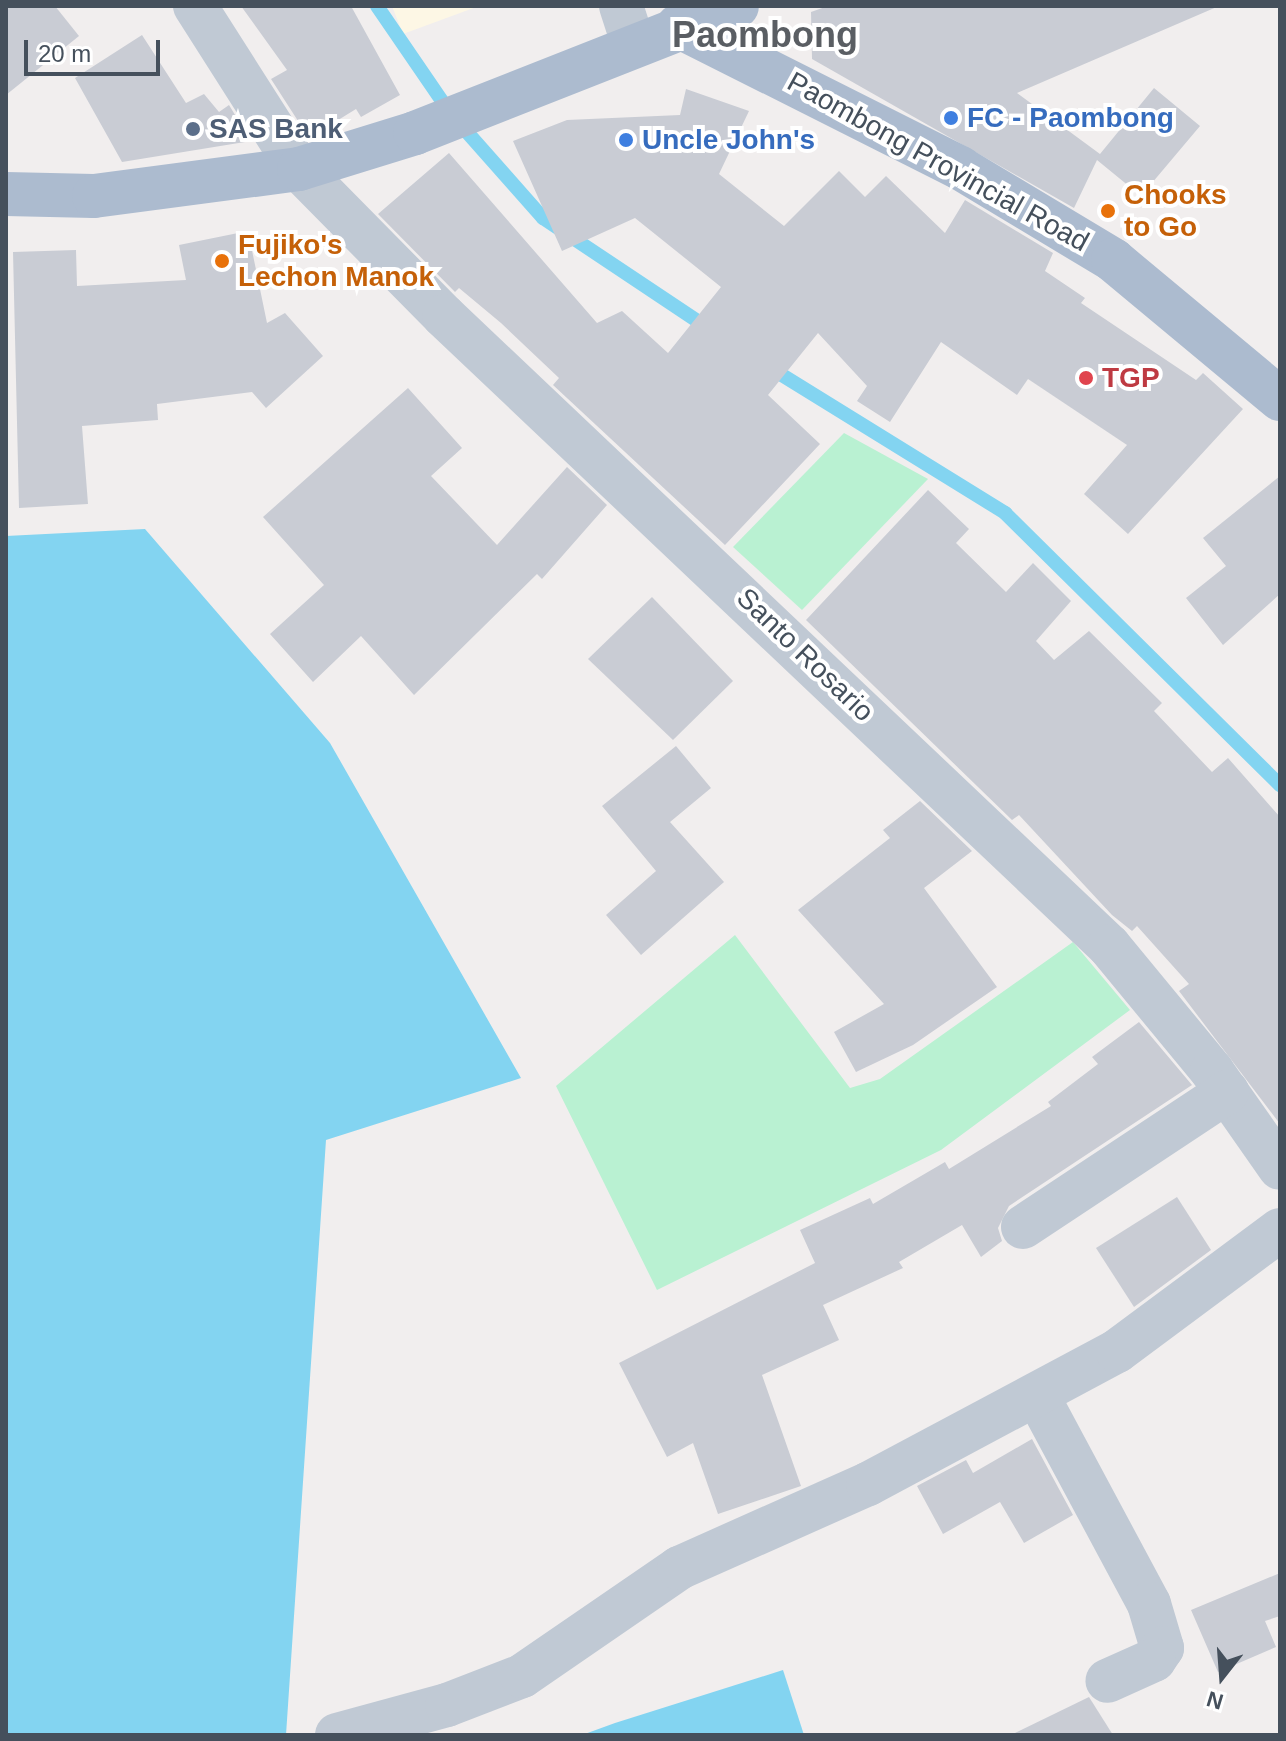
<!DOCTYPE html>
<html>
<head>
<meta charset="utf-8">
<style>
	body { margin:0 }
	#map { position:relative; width:1286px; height:1741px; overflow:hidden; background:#f1eeee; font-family:Arial,sans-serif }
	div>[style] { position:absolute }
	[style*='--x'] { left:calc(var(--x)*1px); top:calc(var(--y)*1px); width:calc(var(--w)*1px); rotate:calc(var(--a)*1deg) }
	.commercial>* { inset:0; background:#fdf7e5 }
	.green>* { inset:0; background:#b9f1d2 }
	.water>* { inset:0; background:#83d4f1 }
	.stream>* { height:14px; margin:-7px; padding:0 7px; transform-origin:7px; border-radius:7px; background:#83d4f1 }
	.building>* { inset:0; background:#c9ccd4 }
	.minor>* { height:44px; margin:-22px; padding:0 22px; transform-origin:22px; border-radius:22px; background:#c0c9d4 }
	.major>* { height:44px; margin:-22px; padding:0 22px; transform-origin:22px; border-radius:22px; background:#acbbcf }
	.dots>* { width:22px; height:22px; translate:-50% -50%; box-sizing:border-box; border:4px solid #fff; border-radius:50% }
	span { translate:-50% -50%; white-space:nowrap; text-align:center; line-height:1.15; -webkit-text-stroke:8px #fff; paint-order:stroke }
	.shop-label { font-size:28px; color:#366cbe; font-weight:700 }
	.left { translate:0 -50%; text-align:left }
	.service-label { font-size:28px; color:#4e5e75; font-weight:700 }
	.street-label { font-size:28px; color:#45505c }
	.food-label { font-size:28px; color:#c56008; font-weight:700 }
	.health-label { font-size:28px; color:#be3a42; font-weight:700 }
	.district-label { font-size:36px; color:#5a5e63; font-weight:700 }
	.frame { position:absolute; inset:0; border:8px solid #45505c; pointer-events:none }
	.north { position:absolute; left:1182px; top:1637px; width:80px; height:80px; -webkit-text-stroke:6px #fff; paint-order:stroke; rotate:197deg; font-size:22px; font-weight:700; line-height:32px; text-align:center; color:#45505c }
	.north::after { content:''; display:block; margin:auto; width:28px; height:36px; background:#45505c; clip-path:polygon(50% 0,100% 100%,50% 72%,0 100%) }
	.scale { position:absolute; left:24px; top:40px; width:136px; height:36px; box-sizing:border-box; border:4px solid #45505c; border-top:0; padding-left:10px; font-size:24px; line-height:28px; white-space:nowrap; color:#45505c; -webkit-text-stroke:6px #fff; paint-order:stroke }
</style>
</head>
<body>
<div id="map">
	<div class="commercial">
		<i style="clip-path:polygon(392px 6px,479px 6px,403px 34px)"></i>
	</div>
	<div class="green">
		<i style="clip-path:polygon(844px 433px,928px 479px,802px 610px,733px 547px)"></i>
		<i style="clip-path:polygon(735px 935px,850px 1088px,880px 1079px,1073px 942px,1130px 1010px,941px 1150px,657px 1290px,556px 1086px)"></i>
	</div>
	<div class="water">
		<i style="clip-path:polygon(145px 529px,330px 743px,521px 1078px,326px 1140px,286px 1735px,6px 1735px,6px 536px)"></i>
		<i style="clip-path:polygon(783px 1670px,804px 1735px,582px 1735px,615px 1723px)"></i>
	</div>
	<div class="stream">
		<i style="--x:377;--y:6;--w:131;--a:55.6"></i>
		<i style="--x:451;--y:114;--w:139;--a:48.5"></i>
		<i style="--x:543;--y:218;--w:198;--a:33.7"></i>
		<i style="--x:769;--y:367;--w:278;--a:31.7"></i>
		<i style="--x:1005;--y:513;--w:387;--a:44.7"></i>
	</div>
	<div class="building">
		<i style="clip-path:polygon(6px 6px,55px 6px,79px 36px,6px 95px)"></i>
		<i style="clip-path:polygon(241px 6px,351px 6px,400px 95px,361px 117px,356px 109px,309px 138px,271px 79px,287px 70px)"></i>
		<i style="clip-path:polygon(828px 6px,1219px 6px,1017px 93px,1100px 154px,1154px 88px,1200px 126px,1141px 196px,1097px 160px,1074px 208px,812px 59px,811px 12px)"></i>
		<i style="clip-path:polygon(142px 35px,186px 103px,204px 94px,219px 112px,229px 105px,251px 141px,122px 162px,75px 78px)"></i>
		<i style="clip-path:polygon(686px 89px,749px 111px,719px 174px,784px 226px,839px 171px,865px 197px,886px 176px,945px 233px,965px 200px,1053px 253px,1045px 271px,1085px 298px,1081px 303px,1196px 380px,1203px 373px,1243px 409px,1128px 534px,1084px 494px,1127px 445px,1028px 379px,1017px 395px,941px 342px,890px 422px,857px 401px,867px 386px,818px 333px,768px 395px,820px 444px,725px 545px,553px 385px,559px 378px,501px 323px,459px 288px,455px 292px,378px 214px,449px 153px,597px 323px,622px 311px,668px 353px,721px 287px,635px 218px,562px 251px,513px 141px,567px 120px,680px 115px)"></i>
		<i style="clip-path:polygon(248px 231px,267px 323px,285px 313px,323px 356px,266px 408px,252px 392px,157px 404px,158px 420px,82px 426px,88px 504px,19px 508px,13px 252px,76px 250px,77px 286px,186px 280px,179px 245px)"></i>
		<i style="clip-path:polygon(408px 388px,462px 448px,431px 476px,497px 545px,567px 467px,607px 505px,542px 579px,537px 574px,414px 695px,361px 636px,313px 682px,270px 634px,324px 585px,263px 517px)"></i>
		<i style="clip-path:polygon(1280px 476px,1280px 594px,1223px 645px,1186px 598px,1226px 566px,1203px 538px)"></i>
		<i style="clip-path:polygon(928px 490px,969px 529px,956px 543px,1006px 592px,1033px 563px,1071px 601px,1036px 641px,1054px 660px,1089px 631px,1162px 703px,1154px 711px,1212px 772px,1228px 758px,1280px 817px,1280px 1124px,1179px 991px,1189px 984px,1137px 926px,1132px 931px,1112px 915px,1019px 815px,1012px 820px,806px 620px)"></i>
		<i style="clip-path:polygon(652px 597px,733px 681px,673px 740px,588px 659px)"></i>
		<i style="clip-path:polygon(676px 746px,711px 788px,670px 822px,724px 882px,641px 955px,606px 915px,656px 871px,602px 806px)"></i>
		<i style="clip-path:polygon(920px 801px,972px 851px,924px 888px,997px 987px,913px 1045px,856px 1072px,834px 1032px,884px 1004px,798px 910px,890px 838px,883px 830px)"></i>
		<i style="clip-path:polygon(1139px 1022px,1192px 1085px,1009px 1206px,998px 1228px,1002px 1241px,981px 1257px,962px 1225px,899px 1262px,903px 1268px,823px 1305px,839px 1340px,762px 1375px,801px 1486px,718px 1514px,693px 1443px,667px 1457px,619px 1363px,815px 1263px,800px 1230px,870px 1198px,873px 1204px,945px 1162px,949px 1169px,1051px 1106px,1048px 1102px,1098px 1064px,1092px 1057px)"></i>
		<i style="clip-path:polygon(1177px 1197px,1211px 1250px,1134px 1307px,1096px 1248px)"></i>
		<i style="clip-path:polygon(1032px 1439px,1073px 1515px,1024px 1543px,1000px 1502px,943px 1534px,917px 1486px,966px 1460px,973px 1473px)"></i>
		<i style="clip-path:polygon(1280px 1573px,1280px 1616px,1265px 1621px,1276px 1647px,1218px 1672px,1191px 1610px)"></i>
		<i style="clip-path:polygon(1089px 1697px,1113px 1735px,1011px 1735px)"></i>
	</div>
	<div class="minor">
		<i style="--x:195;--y:6;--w:193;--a:57.5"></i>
		<i style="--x:299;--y:169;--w:206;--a:45.4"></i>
		<i style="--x:444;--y:316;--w:916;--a:43.45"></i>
		<i style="--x:1109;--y:946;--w:162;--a:50.5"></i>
		<i style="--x:1212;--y:1071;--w:118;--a:55"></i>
		<i style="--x:621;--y:6;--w:39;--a:72"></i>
		<i style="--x:1023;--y:1227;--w:245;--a:-33.5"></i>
		<i style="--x:1037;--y:1395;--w:237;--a:61.8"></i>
		<i style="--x:1149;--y:1604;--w:46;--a:73.5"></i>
		<i style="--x:1162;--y:1648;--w:14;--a:124"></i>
		<i style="--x:1154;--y:1660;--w:51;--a:155.9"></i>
		<i style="--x:337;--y:1735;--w:114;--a:-15.3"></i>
		<i style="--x:447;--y:1705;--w:80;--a:-21.1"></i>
		<i style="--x:522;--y:1676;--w:191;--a:-34.5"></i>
		<i style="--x:679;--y:1568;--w:207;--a:-24"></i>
		<i style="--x:868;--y:1484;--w:282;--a:-28.1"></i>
		<i style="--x:1117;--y:1351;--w:203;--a:-36.6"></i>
	</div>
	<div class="major">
		<i style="--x:678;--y:26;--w:316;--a:26.7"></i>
		<i style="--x:960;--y:168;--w:179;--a:31"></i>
		<i style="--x:1113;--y:260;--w:217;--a:39.8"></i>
		<i style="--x:6;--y:194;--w:88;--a:1.3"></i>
		<i style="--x:94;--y:196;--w:207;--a:-7.5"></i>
		<i style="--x:299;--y:169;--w:121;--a:-17.2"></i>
		<i style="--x:415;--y:133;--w:346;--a:-21.5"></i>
	</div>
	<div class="dots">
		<i style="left:951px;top:118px;background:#3f7fe0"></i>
		<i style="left:193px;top:129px;background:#5c6f8a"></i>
		<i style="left:626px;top:140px;background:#3f7fe0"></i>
		<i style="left:1108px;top:211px;background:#e8710a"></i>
		<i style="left:222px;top:261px;background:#e8710a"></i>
		<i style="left:1086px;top:378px;background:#e0444e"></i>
	</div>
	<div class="shop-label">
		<span class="left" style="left:967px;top:118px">FC - Paombong</span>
		<span class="left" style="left:642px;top:140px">Uncle John's</span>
	</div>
	<div class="service-label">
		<span class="left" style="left:209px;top:129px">SAS Bank</span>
	</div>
	<div class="street-label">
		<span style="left:938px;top:162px;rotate:29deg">Paombong Provincial Road</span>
		<span style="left:805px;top:655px;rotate:44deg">Santo Rosario</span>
	</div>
	<div class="food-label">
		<span class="left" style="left:1124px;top:211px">Chooks<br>to Go</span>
		<span class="left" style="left:238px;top:261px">Fujiko's<br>Lechon Manok</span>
	</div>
	<div class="health-label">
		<span class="left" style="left:1102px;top:378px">TGP</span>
	</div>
	<div class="district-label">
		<span style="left:765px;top:35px">Paombong</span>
	</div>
	<div class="frame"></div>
	<div class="north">N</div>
	<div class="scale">20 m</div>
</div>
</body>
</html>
